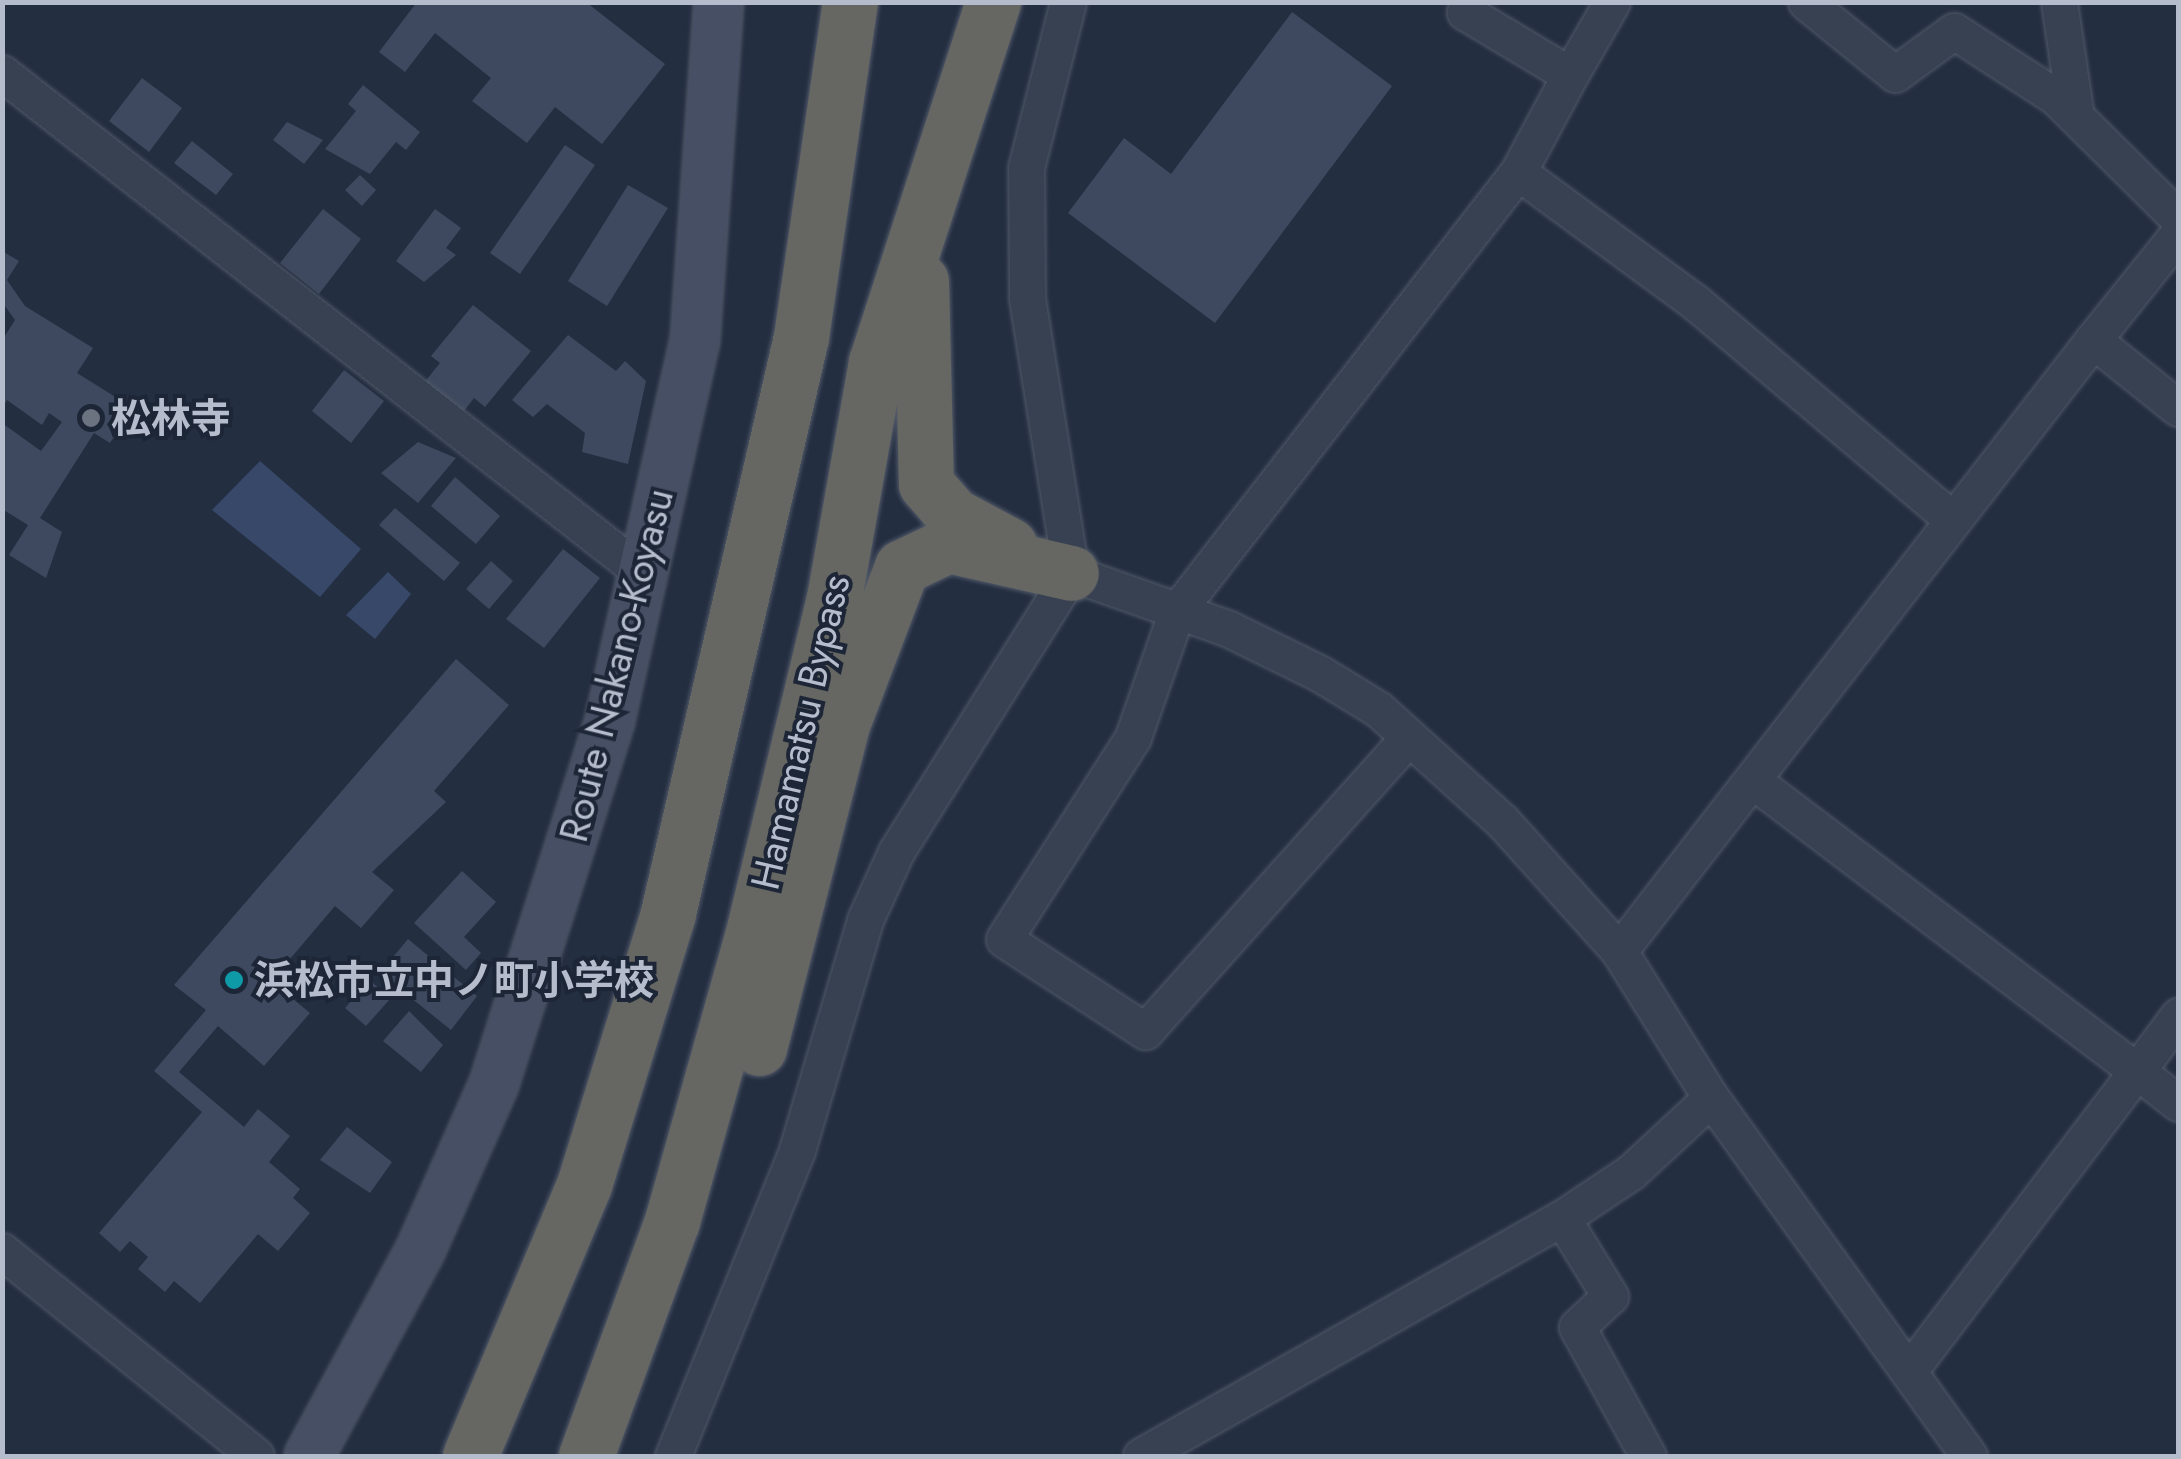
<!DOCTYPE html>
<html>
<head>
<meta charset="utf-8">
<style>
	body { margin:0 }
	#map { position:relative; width:2181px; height:1459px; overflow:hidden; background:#242e41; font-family:Jost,"Noto Sans JP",sans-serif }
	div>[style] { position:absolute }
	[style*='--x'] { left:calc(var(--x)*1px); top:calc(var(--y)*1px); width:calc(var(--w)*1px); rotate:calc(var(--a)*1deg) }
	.water>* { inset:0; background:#374869 }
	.building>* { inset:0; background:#3e495f }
	.roads { filter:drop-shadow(0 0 2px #505968) drop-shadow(0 0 2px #505968) }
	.minor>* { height:35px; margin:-17.5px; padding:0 17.5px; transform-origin:17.5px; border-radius:17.5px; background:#384151 }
	.secondary>* { height:48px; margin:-24px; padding:0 24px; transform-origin:24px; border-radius:24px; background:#464f64 }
	.trunk>* { height:55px; margin:-27.5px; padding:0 27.5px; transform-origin:27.5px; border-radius:27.5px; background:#666663 }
	.dots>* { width:28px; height:28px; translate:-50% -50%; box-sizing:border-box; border:5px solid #1d2636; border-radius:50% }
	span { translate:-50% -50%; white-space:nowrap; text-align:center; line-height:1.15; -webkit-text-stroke:8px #1d2636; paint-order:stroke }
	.poi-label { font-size:40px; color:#b5bccb; font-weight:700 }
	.left { translate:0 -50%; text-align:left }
	.street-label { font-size:40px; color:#b5bccb }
	.frame { position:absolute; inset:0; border:5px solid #b5bccb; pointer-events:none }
</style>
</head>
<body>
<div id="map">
	<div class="water">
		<i style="clip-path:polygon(260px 461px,361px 549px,320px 597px,212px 510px)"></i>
		<i style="clip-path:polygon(388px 572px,411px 594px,375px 639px,346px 615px)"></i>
	</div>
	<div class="building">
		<i style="clip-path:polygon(417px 2px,586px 2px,665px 64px,602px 144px,555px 107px,527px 143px,472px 101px,491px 78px,435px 33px,405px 72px,379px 52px)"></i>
		<i style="clip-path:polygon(1292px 12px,1392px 86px,1215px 323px,1068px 213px,1124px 138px,1171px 174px)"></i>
		<i style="clip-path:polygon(142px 78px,182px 108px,149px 152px,109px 121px)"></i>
		<i style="clip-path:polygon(363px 85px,420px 132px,406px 150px,396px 142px,370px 174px,325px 149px,356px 111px,348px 104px)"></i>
		<i style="clip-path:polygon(287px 122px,323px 140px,304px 164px,273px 140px)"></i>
		<i style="clip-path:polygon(192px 141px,233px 174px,216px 195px,174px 163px)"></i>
		<i style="clip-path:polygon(565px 145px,595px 165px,520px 274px,490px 253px)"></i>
		<i style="clip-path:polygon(360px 175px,376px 190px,362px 206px,345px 190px)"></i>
		<i style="clip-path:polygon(628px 185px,668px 208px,607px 306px,568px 281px)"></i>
		<i style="clip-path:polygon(323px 209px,361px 239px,319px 294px,280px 263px)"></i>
		<i style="clip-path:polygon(435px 209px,461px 228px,446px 248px,456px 255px,424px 282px,396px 261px)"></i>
		<i style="clip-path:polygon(2px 251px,19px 261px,7px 280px,25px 306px,93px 348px,77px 373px,133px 408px,110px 443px,94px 433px,40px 518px,62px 532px,46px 578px,9px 555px,28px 525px,2px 509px,2px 423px,41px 451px,62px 422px,49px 413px,42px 425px,7px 400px,3px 407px,3px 339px,15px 320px,2px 302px)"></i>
		<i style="clip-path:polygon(473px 305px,531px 351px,485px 407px,474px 398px,461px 415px,423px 384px,440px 363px,431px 356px)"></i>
		<i style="clip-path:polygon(568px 335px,616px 371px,625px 361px,646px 381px,628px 464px,582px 452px,585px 433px,547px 404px,533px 417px,512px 400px)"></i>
		<i style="clip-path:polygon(344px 370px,384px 401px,351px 443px,312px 411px)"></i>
		<i style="clip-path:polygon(418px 442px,456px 458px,418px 503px,381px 473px)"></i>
		<i style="clip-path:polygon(455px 477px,500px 516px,476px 544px,431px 506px)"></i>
		<i style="clip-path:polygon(395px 508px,460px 563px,444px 581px,379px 525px)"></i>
		<i style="clip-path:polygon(563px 549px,600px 578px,544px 648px,506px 619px)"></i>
		<i style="clip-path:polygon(491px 561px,513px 581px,489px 609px,466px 589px)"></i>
		<i style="clip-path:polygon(456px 659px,509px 705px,434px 791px,446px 802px,372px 872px,394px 890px,361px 928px,335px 906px,284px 966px,294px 975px,281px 989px,310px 1013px,264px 1066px,218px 1026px,179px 1072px,244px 1127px,258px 1109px,290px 1136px,269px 1162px,300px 1189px,293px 1198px,310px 1213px,278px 1251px,258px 1234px,200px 1303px,174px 1281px,165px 1292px,138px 1269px,148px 1257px,130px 1241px,120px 1252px,99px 1233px,202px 1112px,154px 1071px,206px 1010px,174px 985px)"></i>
		<i style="clip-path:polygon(462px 871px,496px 902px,464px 937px,481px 953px,466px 970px,414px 923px)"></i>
		<i style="clip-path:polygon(408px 939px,477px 996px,451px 1030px,380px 973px)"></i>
		<i style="clip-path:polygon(370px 980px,390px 999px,366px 1026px,345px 1008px)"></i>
		<i style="clip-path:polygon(409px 1011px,443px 1045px,421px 1072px,383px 1041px)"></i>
		<i style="clip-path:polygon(347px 1127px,392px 1162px,370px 1193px,320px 1160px)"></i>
	</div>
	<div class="roads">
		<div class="minor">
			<i style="--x:1469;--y:2;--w:11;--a:112"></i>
			<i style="--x:1465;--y:12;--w:122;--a:31"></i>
			<i style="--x:1570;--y:75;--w:110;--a:118.2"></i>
			<i style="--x:1518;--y:172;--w:220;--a:36.3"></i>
			<i style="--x:1695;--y:302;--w:335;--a:40.2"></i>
			<i style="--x:1806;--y:2;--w:114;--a:39"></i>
			<i style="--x:1895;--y:74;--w:73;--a:-36.1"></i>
			<i style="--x:1954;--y:31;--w:121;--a:32.9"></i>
			<i style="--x:2056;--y:97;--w:172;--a:44.8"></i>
			<i style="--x:2059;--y:2;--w:116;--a:81.6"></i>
			<i style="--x:2;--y:73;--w:813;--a:37.96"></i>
			<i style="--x:1570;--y:75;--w:84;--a:-60.1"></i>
			<i style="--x:2093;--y:340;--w:136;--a:-51.3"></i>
			<i style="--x:1071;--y:573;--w:168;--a:19.5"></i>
			<i style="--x:1229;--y:629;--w:100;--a:26.1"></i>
			<i style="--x:1319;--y:673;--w:69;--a:31.4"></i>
			<i style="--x:1378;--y:709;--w:167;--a:42.1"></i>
			<i style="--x:1502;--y:821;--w:175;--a:48"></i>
			<i style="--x:1619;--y:951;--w:173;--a:58"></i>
			<i style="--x:1711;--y:1098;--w:441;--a:54.2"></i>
			<i style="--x:1409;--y:737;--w:395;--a:131.9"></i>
			<i style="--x:1145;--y:1031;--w:168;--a:-146.9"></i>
			<i style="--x:1004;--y:939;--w:240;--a:-57.4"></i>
			<i style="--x:1133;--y:737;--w:133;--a:-70.8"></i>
			<i style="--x:1177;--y:611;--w:556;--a:-52.16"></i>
			<i style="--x:1752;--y:780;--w:483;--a:37.1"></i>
			<i style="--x:2137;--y:1071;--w:69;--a:-53.3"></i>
			<i style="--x:1619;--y:951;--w:773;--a:-52.2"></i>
			<i style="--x:2093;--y:340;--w:109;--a:38.7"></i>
			<i style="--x:1562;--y:1218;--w:92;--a:58.4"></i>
			<i style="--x:1610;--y:1296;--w:45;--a:136.8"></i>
			<i style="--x:1577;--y:1327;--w:147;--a:61.2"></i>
			<i style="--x:2;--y:1251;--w:326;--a:38.9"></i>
			<i style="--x:1909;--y:1371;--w:377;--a:-52.8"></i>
			<i style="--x:2137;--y:1071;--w:52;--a:38"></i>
			<i style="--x:673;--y:1456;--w:330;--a:-67.9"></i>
			<i style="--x:797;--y:1150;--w:240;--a:-73.5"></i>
			<i style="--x:865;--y:920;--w:75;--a:-65.5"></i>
			<i style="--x:896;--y:852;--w:329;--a:-57.9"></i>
			<i style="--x:1071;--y:573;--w:279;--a:-99.1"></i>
			<i style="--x:1027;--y:297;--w:129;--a:-90.4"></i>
			<i style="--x:1026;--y:168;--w:171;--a:-75.8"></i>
			<i style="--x:1141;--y:1456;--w:484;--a:-29.5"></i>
			<i style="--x:1562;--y:1218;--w:83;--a:-33.7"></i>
			<i style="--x:1631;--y:1172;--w:109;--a:-42.8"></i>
		</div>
		<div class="secondary">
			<i style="--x:309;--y:1456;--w:233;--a:-61.6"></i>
			<i style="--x:420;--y:1251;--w:183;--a:-66.1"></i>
			<i style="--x:494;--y:1084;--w:382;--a:-72.3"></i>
			<i style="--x:610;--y:720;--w:388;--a:-77.4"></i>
			<i style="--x:695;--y:341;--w:340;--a:-86"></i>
		</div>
		<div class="trunk">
			<i style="--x:921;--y:281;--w:203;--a:88.6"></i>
			<i style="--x:926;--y:484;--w:41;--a:48.9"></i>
			<i style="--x:953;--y:515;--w:64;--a:28.2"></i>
			<i style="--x:759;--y:1048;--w:337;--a:-75.6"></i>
			<i style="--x:843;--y:722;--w:166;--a:-69.2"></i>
			<i style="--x:902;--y:567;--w:51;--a:-25.6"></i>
			<i style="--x:948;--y:545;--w:126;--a:12.8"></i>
			<i style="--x:470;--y:1456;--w:294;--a:-67.2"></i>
			<i style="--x:584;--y:1185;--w:285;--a:-72.8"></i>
			<i style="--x:668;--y:913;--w:591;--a:-77"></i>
			<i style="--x:801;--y:337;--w:339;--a:-81.7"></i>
			<i style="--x:586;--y:1456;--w:250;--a:-69.9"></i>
			<i style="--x:672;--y:1221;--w:295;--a:-74.3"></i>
			<i style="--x:752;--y:937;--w:349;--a:-76.4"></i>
			<i style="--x:834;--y:598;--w:240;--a:-79.9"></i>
			<i style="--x:876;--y:362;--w:379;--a:-72"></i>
		</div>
	</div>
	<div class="dots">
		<i style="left:91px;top:418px;background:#6b7280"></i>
		<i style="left:234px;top:980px;background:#0f9aa8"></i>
	</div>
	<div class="poi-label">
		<span class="left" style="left:111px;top:418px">松林寺</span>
		<span class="left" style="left:254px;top:980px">浜松市立中ノ町小学校</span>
	</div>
	<div class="street-label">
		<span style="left:616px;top:665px;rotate:-76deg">Route Nakano-Koyasu</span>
		<span style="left:800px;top:732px;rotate:-77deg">Hamamatsu Bypass</span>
	</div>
	<div class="frame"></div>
</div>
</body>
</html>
